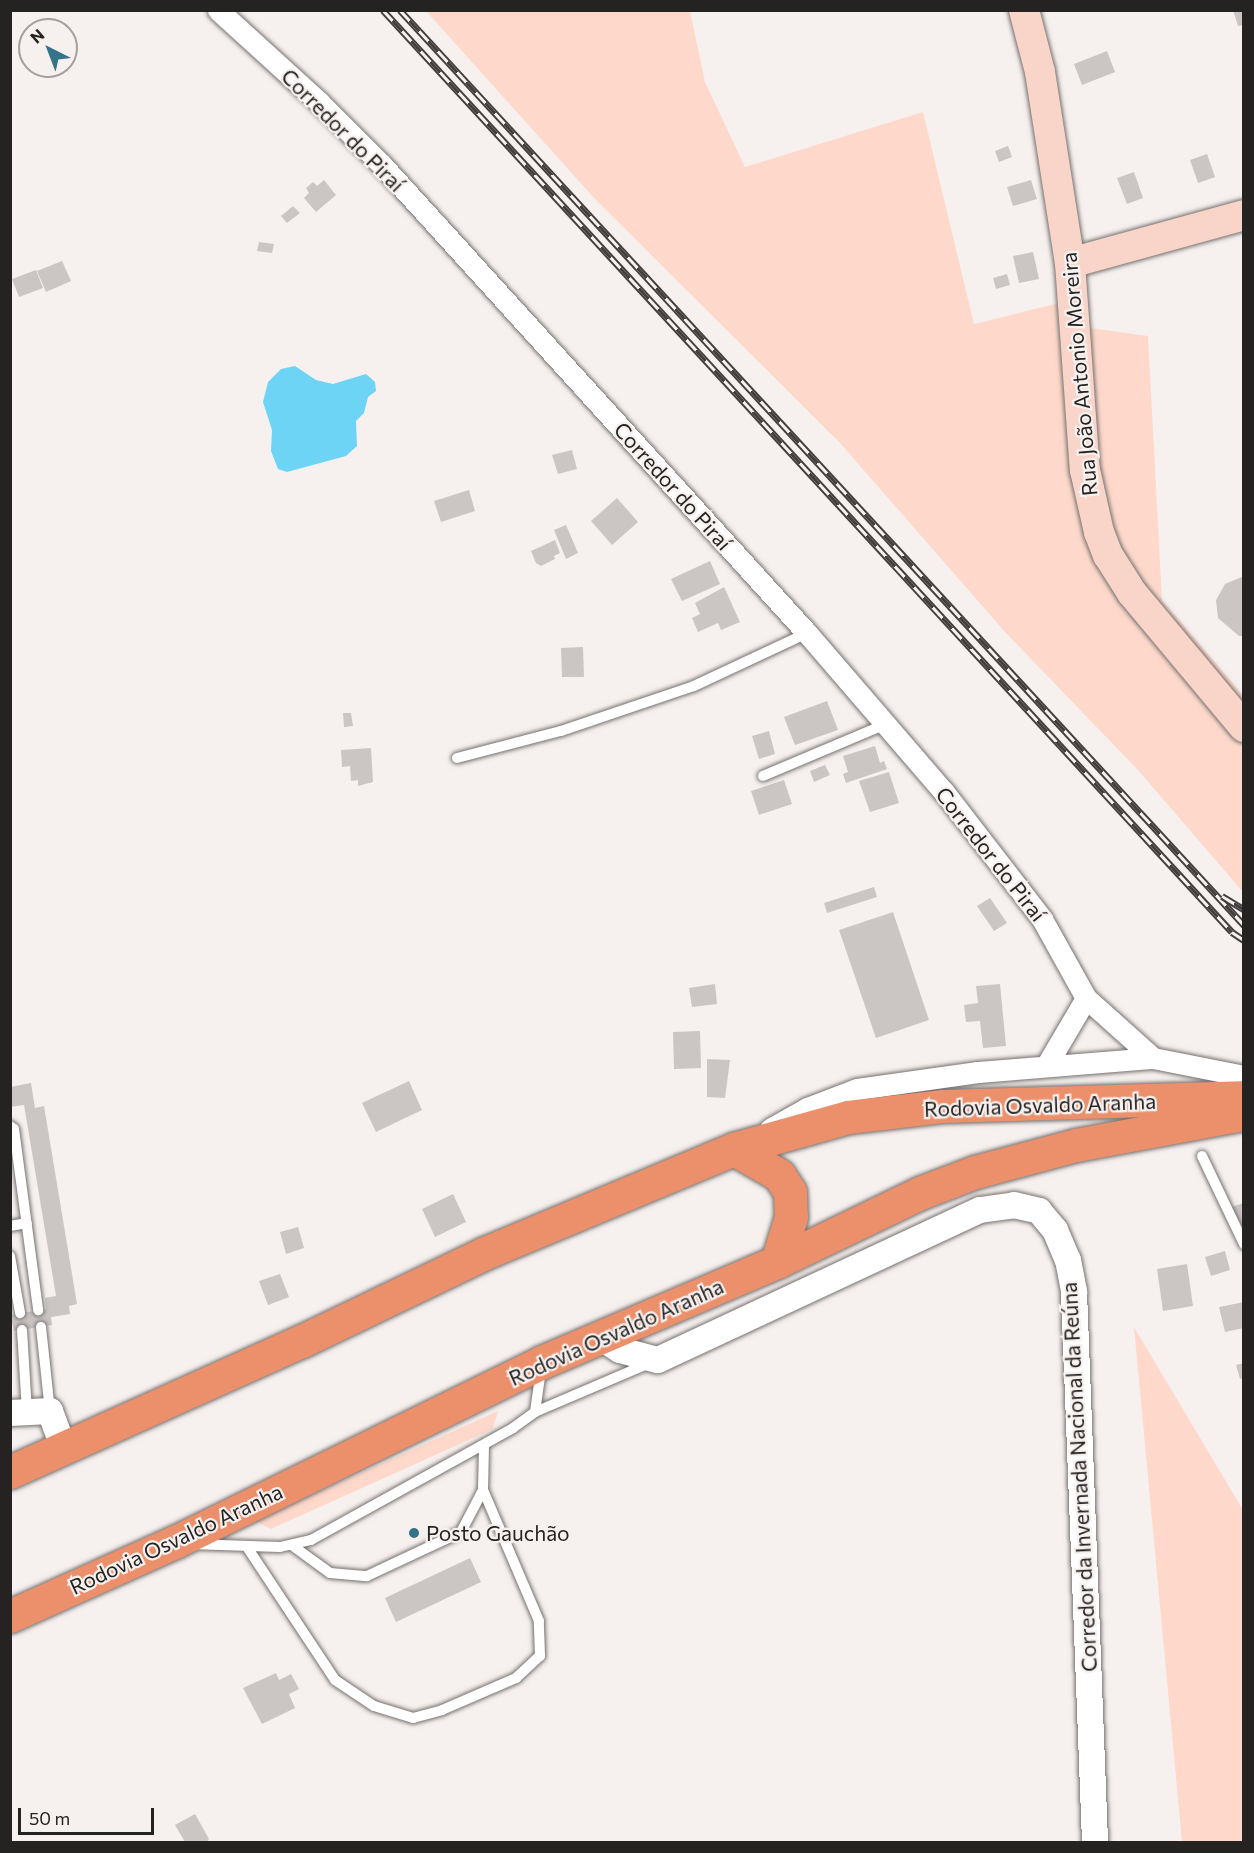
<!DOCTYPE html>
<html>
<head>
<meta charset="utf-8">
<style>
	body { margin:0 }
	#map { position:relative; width:1254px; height:1853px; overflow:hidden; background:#f6f1ef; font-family:Commissioner,sans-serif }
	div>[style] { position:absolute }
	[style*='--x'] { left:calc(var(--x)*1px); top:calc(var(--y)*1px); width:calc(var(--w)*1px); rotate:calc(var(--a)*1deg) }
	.green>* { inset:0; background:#fed9cb }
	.water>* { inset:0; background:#6ed4f6 }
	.building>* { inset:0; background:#cbc6c4 }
	.roads { filter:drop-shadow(0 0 2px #76716f) drop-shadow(0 0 2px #76716f) }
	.service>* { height:10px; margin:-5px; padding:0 5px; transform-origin:5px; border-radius:5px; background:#fff }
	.minor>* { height:21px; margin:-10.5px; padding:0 10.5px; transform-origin:10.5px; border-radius:10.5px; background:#fff }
	.tertiary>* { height:26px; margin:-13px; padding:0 13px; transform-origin:13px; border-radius:13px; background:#fff }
	.secondary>* { height:30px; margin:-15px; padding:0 15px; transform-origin:15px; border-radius:15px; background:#f8d5c8 }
	.trunk>* { height:33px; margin:-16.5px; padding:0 16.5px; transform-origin:16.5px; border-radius:16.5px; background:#ec906c }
	.rail>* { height:7px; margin-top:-3.5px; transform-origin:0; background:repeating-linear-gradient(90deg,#f6f1ef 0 14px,#423f3e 0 28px); box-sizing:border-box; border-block:2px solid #423f3e }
	.dots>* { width:16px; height:16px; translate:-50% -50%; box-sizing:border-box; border:3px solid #f6f1ef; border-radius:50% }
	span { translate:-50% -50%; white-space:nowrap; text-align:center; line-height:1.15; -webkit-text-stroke:4.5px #f6f1ef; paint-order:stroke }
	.street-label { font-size:21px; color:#252322 }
	.poi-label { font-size:21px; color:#252322 }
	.left { translate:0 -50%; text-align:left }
	.frame { position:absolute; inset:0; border:12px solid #252322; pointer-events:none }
	.north { position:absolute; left:18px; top:18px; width:60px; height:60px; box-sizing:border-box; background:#f6f1ef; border:2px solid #a29f9d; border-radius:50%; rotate:318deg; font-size:16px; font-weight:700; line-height:24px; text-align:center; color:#252322 }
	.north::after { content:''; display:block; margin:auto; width:21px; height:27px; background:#347388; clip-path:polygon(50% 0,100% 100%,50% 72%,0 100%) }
	.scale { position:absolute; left:18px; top:1808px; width:136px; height:27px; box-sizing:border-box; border:3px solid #252322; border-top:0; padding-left:8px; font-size:18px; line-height:21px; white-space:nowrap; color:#252322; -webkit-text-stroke:4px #f6f1ef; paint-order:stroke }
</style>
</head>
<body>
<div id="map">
	<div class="green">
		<i style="clip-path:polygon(426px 11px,690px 11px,705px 82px,745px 167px,923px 112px,974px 324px,1059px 303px,1073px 478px,1243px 739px,1243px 892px,1137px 769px,1005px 632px,840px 443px,595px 199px)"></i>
		<i style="clip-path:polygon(1083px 327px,1148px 336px,1162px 600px,1243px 695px,1243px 717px,1174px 635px,1102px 527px)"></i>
		<i style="clip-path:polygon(1134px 1327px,1243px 1510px,1243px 1842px,1182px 1842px)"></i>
		<i style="clip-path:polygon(498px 1411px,493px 1429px,271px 1529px,255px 1521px)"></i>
	</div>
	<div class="water">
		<i style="clip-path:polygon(295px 366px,316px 380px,333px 384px,366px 374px,375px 382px,376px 391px,368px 397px,364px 413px,356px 421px,357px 446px,346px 456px,287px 472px,278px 469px,271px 451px,272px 430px,263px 402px,268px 382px,281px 369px)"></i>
	</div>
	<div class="building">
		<i style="clip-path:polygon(1233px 10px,1244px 10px,1244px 25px,1238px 26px)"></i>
		<i style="clip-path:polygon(1107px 51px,1115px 72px,1082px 85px,1074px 64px)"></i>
		<i style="clip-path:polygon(1008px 146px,1012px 157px,999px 162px,995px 151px)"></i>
		<i style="clip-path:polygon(1207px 154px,1215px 177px,1198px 183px,1190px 160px)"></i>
		<i style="clip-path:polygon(1134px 172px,1143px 198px,1127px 204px,1117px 178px)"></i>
		<i style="clip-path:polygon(324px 180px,336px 195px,316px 212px,304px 198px,309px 193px,306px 188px,313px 182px,317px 186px)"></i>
		<i style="clip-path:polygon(1031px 180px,1037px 199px,1013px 206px,1007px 187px)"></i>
		<i style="clip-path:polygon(293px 206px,300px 213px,287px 223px,281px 216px)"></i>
		<i style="clip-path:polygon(259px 242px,274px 244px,272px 253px,257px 251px)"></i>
		<i style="clip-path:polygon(1033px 252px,1039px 279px,1019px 283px,1013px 256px)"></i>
		<i style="clip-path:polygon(62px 261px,71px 281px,46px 292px,37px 271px)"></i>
		<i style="clip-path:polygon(36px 270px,43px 288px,19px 297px,12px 279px)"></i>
		<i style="clip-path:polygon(1007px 274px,1010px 285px,996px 289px,993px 278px)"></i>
		<i style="clip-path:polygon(572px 450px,577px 469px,558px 474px,552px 455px)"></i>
		<i style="clip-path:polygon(469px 490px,475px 511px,441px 522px,434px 501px)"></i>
		<i style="clip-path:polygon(617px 498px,638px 522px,612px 545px,591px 521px)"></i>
		<i style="clip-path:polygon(566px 525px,578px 553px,566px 559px,554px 530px)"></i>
		<i style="clip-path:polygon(555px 540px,560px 553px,554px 556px,555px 559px,541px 566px,536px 563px,531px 551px)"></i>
		<i style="clip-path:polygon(710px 561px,720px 584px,682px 601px,671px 579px)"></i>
		<i style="clip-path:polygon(1244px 576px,1244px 636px,1239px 636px,1218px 618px,1216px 600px,1225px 584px)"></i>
		<i style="clip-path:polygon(724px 587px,740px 622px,721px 630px,718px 623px,698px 632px,692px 618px,700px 614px,695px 603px)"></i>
		<i style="clip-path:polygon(583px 647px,584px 677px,562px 677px,561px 648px)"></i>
		<i style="clip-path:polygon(827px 701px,838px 730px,795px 745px,784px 717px)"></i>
		<i style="clip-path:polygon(343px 713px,351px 713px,353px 726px,344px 727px)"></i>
		<i style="clip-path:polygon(769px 731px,775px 754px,759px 759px,752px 736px)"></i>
		<i style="clip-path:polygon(875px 746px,880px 763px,884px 761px,887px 769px,846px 783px,843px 774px,848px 772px,843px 756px)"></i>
		<i style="clip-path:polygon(371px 748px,373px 782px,358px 786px,358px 780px,351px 781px,350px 766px,342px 767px,341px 750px)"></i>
		<i style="clip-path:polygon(825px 765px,830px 775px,814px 782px,810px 771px)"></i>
		<i style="clip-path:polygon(889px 772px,899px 803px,870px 812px,859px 781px)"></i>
		<i style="clip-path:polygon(784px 780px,792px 804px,759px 815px,751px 791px)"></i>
		<i style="clip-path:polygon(874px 887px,877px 897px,827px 913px,824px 903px)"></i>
		<i style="clip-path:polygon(990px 898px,1007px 923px,994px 931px,977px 906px)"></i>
		<i style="clip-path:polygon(893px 912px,929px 1020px,876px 1038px,839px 930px)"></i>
		<i style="clip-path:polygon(715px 984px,717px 1004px,692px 1007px,689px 988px)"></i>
		<i style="clip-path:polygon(1000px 984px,1006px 1046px,983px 1048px,980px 1021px,966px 1022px,964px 1005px,978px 1003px,976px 986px)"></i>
		<i style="clip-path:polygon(700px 1031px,701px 1068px,674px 1069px,673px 1032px)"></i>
		<i style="clip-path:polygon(707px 1059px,730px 1060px,725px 1098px,707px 1097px)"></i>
		<i style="clip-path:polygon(409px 1081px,422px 1110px,376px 1132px,362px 1103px)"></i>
		<i style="clip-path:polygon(31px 1083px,35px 1108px,44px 1106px,77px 1304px,69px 1306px,70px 1314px,51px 1317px,52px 1325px,14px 1331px,10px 1315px,46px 1309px,45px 1298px,56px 1296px,24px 1105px,10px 1107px,10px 1087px)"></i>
		<i style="clip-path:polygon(453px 1194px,466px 1222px,435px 1237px,422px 1209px)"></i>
		<i style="clip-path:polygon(1243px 1203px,1244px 1226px,1239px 1228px,1232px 1207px)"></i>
		<i style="clip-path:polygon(298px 1227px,304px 1248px,286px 1254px,280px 1232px)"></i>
		<i style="clip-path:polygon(1225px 1251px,1230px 1270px,1211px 1276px,1205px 1257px)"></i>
		<i style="clip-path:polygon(1187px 1264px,1193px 1306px,1163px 1311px,1157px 1269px)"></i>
		<i style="clip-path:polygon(280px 1274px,289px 1297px,268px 1305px,259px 1281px)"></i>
		<i style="clip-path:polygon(1244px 1302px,1244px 1328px,1225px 1332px,1219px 1307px)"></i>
		<i style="clip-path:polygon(1244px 1363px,1244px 1378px,1240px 1379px,1236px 1365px)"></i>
		<i style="clip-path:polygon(470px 1558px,481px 1582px,396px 1622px,385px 1598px)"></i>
		<i style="clip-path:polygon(276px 1673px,279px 1680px,291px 1674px,299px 1689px,289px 1694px,295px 1708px,262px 1724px,243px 1688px)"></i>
		<i style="clip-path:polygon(195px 1814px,209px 1839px,207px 1842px,185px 1842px,175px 1825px)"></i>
	</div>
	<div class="roads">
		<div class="service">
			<i style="--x:457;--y:758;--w:107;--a:-14.6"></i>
			<i style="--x:561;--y:731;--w:140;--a:-18.7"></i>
			<i style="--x:694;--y:686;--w:125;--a:-25.1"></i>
			<i style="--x:763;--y:776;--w:134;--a:-22.9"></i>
			<i style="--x:10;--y:1126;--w:5;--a:37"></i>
			<i style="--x:14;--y:1129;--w:183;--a:82.4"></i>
			<i style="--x:1202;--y:1156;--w:98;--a:64.5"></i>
			<i style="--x:10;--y:1226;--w:17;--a:-10"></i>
			<i style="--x:10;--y:1256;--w:58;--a:80"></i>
			<i style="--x:41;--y:1327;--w:84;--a:83.9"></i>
			<i style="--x:22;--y:1330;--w:82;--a:86.5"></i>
			<i style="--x:535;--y:1412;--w:125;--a:-23.1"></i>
			<i style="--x:190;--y:1544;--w:90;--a:1.9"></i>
			<i style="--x:280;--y:1547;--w:32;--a:-13"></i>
			<i style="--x:311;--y:1540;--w:231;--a:-29"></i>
			<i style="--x:513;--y:1428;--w:27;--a:-36"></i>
			<i style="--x:535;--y:1412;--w:42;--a:-81.9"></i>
			<i style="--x:293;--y:1546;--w:46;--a:36.1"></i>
			<i style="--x:330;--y:1573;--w:37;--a:5"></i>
			<i style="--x:367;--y:1576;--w:104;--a:-25.1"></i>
			<i style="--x:461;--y:1532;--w:47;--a:-62.4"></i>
			<i style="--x:483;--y:1490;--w:44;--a:-88.7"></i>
			<i style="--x:247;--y:1547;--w:159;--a:56.5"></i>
			<i style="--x:335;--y:1680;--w:47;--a:33.7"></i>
			<i style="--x:374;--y:1706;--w:41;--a:17.1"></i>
			<i style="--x:413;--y:1718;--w:30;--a:-15"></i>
			<i style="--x:442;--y:1710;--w:81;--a:-23.4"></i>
			<i style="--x:516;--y:1678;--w:33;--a:-43"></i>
			<i style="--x:540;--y:1656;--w:35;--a:-92"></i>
			<i style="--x:539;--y:1621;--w:142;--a:-113.1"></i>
		</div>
		<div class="minor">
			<i style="--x:218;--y:10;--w:137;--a:42.3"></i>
			<i style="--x:319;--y:102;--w:89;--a:45"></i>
			<i style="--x:382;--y:165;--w:632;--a:47.76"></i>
			<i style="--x:807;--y:633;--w:210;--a:49.3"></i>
			<i style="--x:944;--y:792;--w:160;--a:52.3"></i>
			<i style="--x:1042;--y:919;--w:90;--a:60.9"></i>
			<i style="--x:1086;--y:998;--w:90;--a:41.8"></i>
			<i style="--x:1046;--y:1066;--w:79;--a:-59.5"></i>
			<i style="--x:770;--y:1129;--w:43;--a:-29.6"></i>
			<i style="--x:807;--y:1108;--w:53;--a:-20.8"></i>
			<i style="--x:857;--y:1089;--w:122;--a:-8"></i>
			<i style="--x:978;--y:1072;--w:176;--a:-4.6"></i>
			<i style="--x:1153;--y:1058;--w:93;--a:11.2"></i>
		</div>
		<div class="tertiary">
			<i style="--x:600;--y:1337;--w:24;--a:33"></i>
			<i style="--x:620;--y:1350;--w:39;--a:15"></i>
			<i style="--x:658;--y:1360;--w:355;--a:-25"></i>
			<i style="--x:980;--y:1210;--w:34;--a:-8"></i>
			<i style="--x:1014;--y:1205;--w:26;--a:13"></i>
			<i style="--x:1039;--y:1211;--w:25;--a:50"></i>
			<i style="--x:1055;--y:1230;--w:33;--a:67"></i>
			<i style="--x:1068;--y:1260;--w:33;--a:79"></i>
			<i style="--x:1074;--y:1292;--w:550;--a:87.81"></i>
			<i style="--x:10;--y:1413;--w:40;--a:-2.9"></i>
			<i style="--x:50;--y:1411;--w:37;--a:70"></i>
		</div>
		<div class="secondary">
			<i style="--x:1024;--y:10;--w:64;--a:75.5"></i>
			<i style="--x:1040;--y:72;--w:193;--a:81.1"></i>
			<i style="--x:1070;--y:263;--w:208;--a:85.9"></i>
			<i style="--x:1085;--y:470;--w:64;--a:77.3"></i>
			<i style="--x:1099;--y:532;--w:25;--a:69"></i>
			<i style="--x:1108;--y:555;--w:45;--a:57.7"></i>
			<i style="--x:1132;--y:593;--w:175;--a:50.1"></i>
			<i style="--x:1070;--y:263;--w:180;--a:-15.4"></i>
		</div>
		<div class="trunk">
			<i style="--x:734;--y:1149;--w:52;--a:30"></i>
			<i style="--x:779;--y:1175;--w:20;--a:57"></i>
			<i style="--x:790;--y:1192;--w:25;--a:88"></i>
			<i style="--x:791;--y:1217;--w:47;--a:107.3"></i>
			<i style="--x:10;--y:1472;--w:320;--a:-24.2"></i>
			<i style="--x:302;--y:1341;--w:203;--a:-25.7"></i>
			<i style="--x:485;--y:1253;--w:270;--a:-22.7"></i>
			<i style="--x:734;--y:1149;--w:118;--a:-15.7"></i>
			<i style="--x:848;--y:1117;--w:96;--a:-6.6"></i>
			<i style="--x:943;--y:1106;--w:299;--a:-1.7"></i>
			<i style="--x:10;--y:1616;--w:181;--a:-24.2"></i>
			<i style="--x:175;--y:1542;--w:409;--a:-26.1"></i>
			<i style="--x:542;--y:1362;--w:255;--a:-23.1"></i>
			<i style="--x:777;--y:1262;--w:159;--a:-25.8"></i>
			<i style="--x:920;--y:1193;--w:59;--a:-20.9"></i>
			<i style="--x:975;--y:1172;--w:105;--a:-15"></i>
			<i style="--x:1076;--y:1145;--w:171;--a:-10.5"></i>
		</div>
	</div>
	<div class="rail">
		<i style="--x:383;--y:10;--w:1253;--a:47.36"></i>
		<i style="--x:1232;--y:932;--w:14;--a:34"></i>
		<i style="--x:400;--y:10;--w:1245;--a:47.31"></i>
		<i style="--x:1222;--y:896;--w:26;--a:31"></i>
	</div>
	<div class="dots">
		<i style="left:414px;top:1533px;background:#347388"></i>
	</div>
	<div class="street-label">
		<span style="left:343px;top:130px;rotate:45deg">Corredor do Piraí</span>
		<span style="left:1079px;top:374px;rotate:-95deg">Rua João Antonio Moreira</span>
		<span style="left:673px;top:486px;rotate:48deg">Corredor do Piraí</span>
		<span style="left:991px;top:854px;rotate:52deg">Corredor do Piraí</span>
		<span style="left:1040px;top:1105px;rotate:-2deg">Rodovia Osvaldo Aranha</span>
		<span style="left:616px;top:1332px;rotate:-24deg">Rodovia Osvaldo Aranha</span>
		<span style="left:1079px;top:1477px;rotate:-93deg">Corredor da Invernada Nacional da Reúna</span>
		<span style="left:176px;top:1539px;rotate:-25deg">Rodovia Osvaldo Aranha</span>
	</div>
	<div class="poi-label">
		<span class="left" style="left:426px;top:1533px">Posto Gauchão</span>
	</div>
	<div class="frame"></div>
	<div class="north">N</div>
	<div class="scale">50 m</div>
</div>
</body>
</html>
